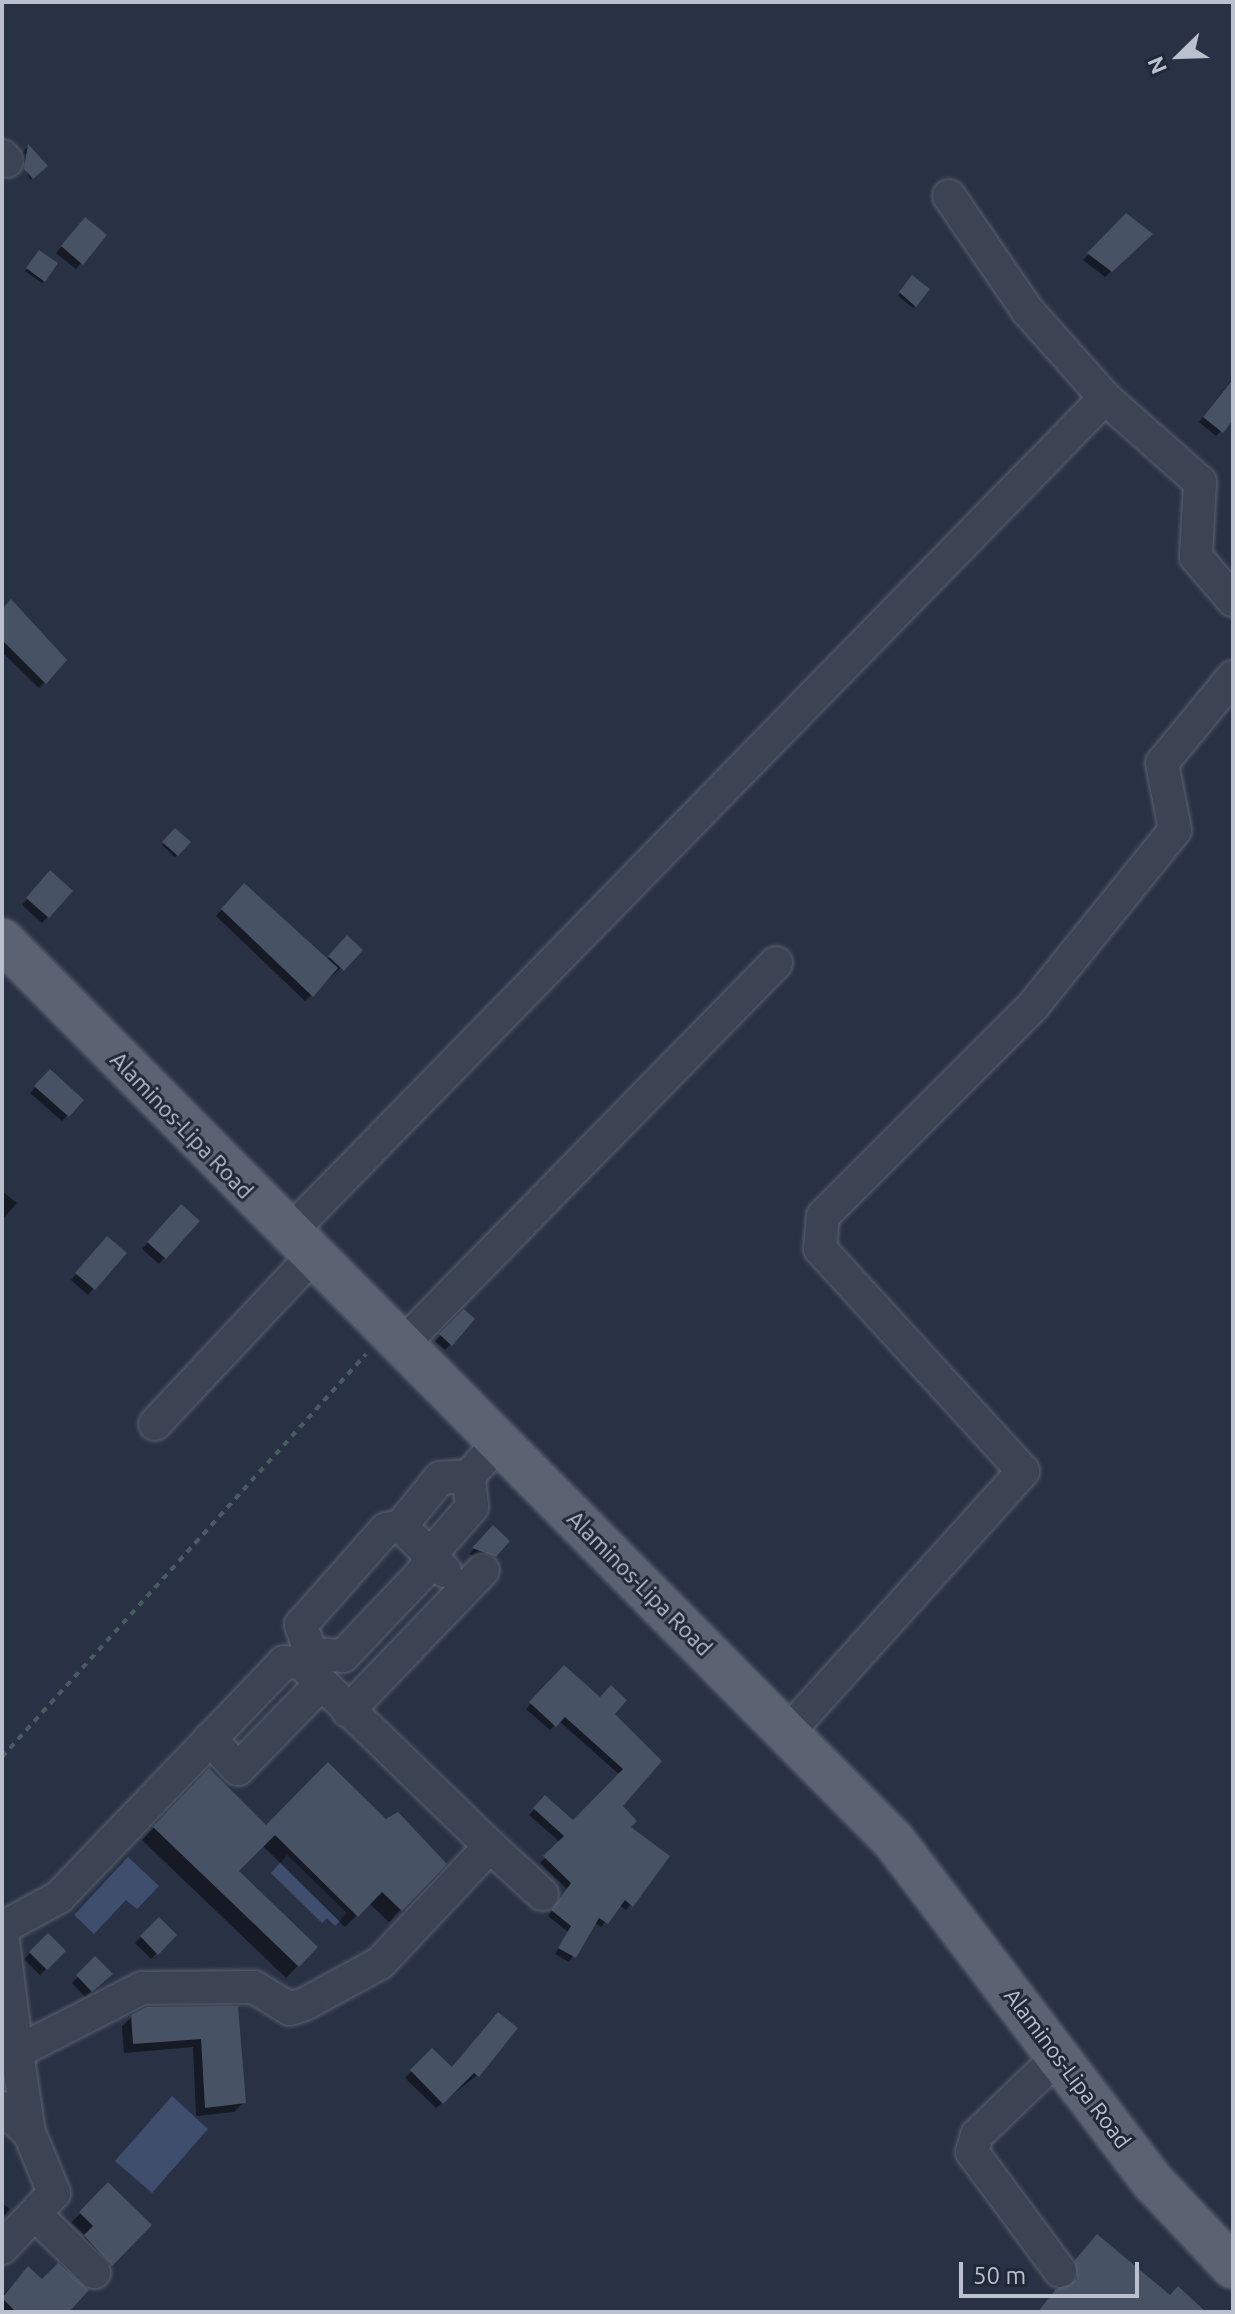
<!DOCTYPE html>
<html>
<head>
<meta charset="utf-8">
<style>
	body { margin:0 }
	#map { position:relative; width:1235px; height:2314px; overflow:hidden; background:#283244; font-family:Ubuntu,sans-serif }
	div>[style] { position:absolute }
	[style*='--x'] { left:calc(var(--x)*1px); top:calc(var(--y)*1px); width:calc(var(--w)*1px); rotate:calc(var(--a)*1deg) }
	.water>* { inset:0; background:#3e4e6c }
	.shadow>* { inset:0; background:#0007 }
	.building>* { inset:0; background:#475265 }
	.path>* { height:4px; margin-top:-2px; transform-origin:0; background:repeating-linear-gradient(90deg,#485d61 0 6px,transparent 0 12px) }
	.roads { filter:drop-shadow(0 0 2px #5b6271) drop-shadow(0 0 2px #5b6271) }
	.minor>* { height:32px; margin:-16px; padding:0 16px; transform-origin:16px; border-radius:16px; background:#3c4453 }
	.major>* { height:42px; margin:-21px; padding:0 21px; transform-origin:21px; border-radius:21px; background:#5b6373 }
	span { translate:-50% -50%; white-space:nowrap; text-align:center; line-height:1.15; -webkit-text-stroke:6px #212939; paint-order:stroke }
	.street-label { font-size:22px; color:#bac0cd }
	.frame { position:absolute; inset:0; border:4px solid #bac0cd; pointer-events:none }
	.north { position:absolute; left:1139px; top:16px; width:80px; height:80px; -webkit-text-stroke:6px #212939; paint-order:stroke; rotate:247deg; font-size:22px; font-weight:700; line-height:32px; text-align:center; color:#bac0cd }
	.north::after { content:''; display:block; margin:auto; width:28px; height:36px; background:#bac0cd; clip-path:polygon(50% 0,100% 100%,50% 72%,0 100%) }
	.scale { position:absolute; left:959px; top:2262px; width:180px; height:36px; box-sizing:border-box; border:4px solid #bac0cd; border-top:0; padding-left:10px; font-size:24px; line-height:28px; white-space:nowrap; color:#bac0cd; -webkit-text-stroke:6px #212939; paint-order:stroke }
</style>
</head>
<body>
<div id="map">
	<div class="water">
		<i style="clip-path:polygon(287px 1855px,347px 1913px,335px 1926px,327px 1918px,322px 1923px,271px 1873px)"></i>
		<i style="clip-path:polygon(128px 1857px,159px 1886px,137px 1909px,126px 1900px,94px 1934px,74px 1915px)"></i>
		<i style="clip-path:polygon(172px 2096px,208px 2129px,152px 2193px,115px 2161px)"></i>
	</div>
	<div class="shadow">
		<i style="clip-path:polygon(28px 147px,45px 166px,30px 180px,21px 154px)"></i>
		<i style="clip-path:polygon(1127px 216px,1150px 234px,1105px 277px,1083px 260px)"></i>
		<i style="clip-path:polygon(80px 225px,81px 263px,76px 269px,56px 253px)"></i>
		<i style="clip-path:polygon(37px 255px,44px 281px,42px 283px,25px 271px)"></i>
		<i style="clip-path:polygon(913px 278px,928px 290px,913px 308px,898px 296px)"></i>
		<i style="clip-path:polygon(1233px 378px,1233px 418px,1216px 436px,1199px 422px)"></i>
		<i style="clip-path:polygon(11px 601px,65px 660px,39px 688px,2px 652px,2px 611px)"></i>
		<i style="clip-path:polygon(175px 831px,188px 842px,175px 857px,162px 845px)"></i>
		<i style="clip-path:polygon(50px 873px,71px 891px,42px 923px,22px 905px)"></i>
		<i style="clip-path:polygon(238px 891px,327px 960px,347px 938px,360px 950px,305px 1001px,216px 916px)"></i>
		<i style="clip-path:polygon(50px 1071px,81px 1100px,62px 1121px,30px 1093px)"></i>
		<i style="clip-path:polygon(2px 1191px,17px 1203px,2px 1220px)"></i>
		<i style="clip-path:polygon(181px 1207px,197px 1222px,159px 1264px,142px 1249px)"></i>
		<i style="clip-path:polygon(101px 1244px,124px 1253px,88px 1295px,71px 1280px)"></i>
		<i style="clip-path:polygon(464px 1312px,451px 1344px,445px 1350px,435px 1341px)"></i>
		<i style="clip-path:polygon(493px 1528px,508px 1541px,489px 1562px,469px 1554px)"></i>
		<i style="clip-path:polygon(564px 1667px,659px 1761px,620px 1807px,628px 1827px,667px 1857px,626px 1910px,619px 1905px,601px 1927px,594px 1922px,569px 1962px,555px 1954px,568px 1932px,548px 1916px,567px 1889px,540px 1863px,560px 1842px,529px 1815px,545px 1798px,573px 1823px,620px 1775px,559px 1721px,550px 1730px,526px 1709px)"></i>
		<i style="clip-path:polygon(209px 1770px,266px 1827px,386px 1822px,444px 1864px,389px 1922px,369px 1903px,345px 1927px,262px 1845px,236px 1871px,316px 1947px,286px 1978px,142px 1840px)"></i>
		<i style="clip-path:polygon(159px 1920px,174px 1935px,151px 1959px,135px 1943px)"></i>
		<i style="clip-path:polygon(48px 1936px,64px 1951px,40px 1975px,24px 1959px)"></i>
		<i style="clip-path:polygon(95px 1959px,105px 1980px,85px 1997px,72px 1983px)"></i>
		<i style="clip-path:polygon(237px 2008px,244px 2102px,234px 2112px,196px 2116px,193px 2047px,124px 2053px,122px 2026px,132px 2017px)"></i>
		<i style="clip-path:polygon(492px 2020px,477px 2075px,436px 2108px,405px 2078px,432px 2050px,451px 2069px)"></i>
		<i style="clip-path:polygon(108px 2185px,149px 2225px,101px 2274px,76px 2246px,85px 2236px,71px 2223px)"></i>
		<i style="clip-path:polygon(2px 2203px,10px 2209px,2px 2218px)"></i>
		<i style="clip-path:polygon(28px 2268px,42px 2282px,65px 2312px,2px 2312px,2px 2296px)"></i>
	</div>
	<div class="building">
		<i style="clip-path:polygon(28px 144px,48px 166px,33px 179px,24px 169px)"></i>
		<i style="clip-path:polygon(1126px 213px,1153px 234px,1112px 272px,1087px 253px)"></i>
		<i style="clip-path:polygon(85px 217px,107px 235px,83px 265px,61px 246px)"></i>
		<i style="clip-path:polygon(39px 250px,58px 263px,45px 282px,26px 268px)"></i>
		<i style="clip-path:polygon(912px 275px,930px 289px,916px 307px,899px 292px)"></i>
		<i style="clip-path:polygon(1233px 379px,1233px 420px,1223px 433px,1203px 417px)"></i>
		<i style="clip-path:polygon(11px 599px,67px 660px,46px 684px,2px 640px,2px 609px)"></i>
		<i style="clip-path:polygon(175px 828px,191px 842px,178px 856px,162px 842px)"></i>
		<i style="clip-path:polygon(50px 870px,73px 891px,49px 918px,26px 898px)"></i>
		<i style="clip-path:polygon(244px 883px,338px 968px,313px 997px,221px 909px)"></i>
		<i style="clip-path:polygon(347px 935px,363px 950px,344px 971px,328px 956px)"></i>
		<i style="clip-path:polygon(50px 1069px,84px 1100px,69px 1117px,34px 1086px)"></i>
		<i style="clip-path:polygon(181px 1204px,200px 1221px,166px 1259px,147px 1242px)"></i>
		<i style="clip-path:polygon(107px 1236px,127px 1253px,95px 1290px,75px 1273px)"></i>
		<i style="clip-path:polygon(464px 1309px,475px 1319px,452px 1346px,439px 1334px)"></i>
		<i style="clip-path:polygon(493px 1525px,510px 1541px,496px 1557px,472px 1548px)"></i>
		<i style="clip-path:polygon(564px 1665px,600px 1697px,611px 1685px,627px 1700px,615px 1714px,662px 1761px,623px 1806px,637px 1821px,631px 1827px,670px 1856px,633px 1907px,625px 1900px,608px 1924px,599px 1918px,576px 1958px,558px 1948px,571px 1926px,551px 1910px,571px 1883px,543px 1856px,564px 1836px,533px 1808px,545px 1795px,573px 1820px,623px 1769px,565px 1717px,556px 1727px,529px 1702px)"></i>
		<i style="clip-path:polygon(328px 1762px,386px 1819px,398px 1812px,447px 1864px,402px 1911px,382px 1892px,358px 1917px,275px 1835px,239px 1871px,318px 1947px,299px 1967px,153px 1827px,209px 1768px,266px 1825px)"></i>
		<i style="clip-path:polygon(159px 1917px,177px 1935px,158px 1955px,140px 1936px)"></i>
		<i style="clip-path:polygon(48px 1933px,66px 1951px,47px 1970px,29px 1952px)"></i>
		<i style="clip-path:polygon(95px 1956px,113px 1974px,92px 1992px,76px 1975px)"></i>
		<i style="clip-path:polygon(238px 2006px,246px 2103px,205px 2108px,201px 2039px,133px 2044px,131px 2015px,147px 2007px)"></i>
		<i style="clip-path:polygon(498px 2012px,518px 2028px,479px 2077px,474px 2073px,443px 2104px,410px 2070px,432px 2048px,452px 2067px)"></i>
		<i style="clip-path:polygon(108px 2182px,152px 2225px,112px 2266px,84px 2235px,93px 2226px,79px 2212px)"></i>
		<i style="clip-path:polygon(1097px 2234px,1170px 2295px,1178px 2286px,1206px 2312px,1038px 2312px,1056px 2289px,1077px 2279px,1075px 2260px)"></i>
		<i style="clip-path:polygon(58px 2263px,89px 2290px,69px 2312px,16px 2312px,2px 2298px,28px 2266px,42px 2279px)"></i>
	</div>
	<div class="path">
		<i style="--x:2;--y:1757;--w:543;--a:-47.91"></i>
	</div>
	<div class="roads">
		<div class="minor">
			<i style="--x:2;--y:156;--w:7;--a:45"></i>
			<i style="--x:949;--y:196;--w:138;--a:55.6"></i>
			<i style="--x:1027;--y:310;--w:118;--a:48.4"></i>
			<i style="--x:1105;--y:398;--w:127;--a:41.5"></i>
			<i style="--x:1200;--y:482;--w:75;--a:93.1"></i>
			<i style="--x:1196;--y:557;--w:57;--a:49.3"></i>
			<i style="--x:288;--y:1234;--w:1169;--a:-45.66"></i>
			<i style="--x:401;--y:1346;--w:536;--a:-45.6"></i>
			<i style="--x:155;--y:1424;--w:229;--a:-46.8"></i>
			<i style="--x:401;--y:1526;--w:41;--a:45"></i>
			<i style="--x:430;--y:1555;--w:18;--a:112"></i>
			<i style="--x:423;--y:1572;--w:116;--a:133.6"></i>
			<i style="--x:343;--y:1656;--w:32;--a:-176"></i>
			<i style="--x:311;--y:1654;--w:31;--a:-109"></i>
			<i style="--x:301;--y:1625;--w:128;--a:-48.5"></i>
			<i style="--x:386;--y:1529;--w:15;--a:-11"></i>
			<i style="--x:401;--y:1526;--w:62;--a:-50.9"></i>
			<i style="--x:440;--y:1478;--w:29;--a:-4"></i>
			<i style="--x:469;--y:1476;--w:47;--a:-48.5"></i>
			<i style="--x:445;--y:1571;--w:22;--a:-133"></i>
			<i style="--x:430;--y:1555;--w:64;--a:-48.8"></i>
			<i style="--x:472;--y:1507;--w:31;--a:-96"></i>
			<i style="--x:348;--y:1711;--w:195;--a:-46.2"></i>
			<i style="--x:789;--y:1731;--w:350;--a:-48"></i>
			<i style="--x:1023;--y:1471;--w:301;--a:-132.4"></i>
			<i style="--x:820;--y:1249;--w:33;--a:-85"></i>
			<i style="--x:823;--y:1216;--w:297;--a:-45"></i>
			<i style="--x:1033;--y:1006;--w:226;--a:-51.1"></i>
			<i style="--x:1175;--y:830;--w:68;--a:-101"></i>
			<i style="--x:1162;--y:763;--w:112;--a:-50.5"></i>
			<i style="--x:210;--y:1739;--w:41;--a:47"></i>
			<i style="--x:238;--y:1769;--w:119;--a:-45.7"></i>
			<i style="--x:490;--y:1846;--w:71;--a:42.7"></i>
			<i style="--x:2;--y:1928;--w:65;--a:-28.5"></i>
			<i style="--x:59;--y:1897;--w:325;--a:-46.2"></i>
			<i style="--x:284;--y:1662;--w:17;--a:3"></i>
			<i style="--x:301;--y:1663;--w:263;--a:44.1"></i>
			<i style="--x:490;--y:1846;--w:161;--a:133.2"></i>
			<i style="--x:380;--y:1963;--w:85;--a:151.3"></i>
			<i style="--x:305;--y:2004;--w:16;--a:162"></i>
			<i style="--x:290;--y:2009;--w:42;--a:-148.6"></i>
			<i style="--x:254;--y:1987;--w:112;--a:179.5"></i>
			<i style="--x:142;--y:1988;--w:140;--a:152.9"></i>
			<i style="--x:17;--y:2052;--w:81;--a:81.5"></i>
			<i style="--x:2;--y:1932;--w:121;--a:82.9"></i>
			<i style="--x:1059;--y:2056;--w:114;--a:136.1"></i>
			<i style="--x:977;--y:2135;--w:18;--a:106"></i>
			<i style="--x:972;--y:2152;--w:148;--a:53.5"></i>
			<i style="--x:2;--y:2108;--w:36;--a:42"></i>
			<i style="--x:29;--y:2132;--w:66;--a:67.7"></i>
			<i style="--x:54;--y:2193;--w:76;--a:133.4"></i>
			<i style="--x:35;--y:2214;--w:83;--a:44.5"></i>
		</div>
		<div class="major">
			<i style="--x:2;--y:940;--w:1268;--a:45.29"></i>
			<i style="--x:894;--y:1841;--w:430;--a:52.8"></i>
			<i style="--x:1154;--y:2183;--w:115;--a:46.8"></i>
		</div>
	</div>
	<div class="street-label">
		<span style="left:182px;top:1125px;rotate:46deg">Alaminos-Lipa Road</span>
		<span style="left:640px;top:1583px;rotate:45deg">Alaminos-Lipa Road</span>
		<span style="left:1068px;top:2068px;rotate:53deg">Alaminos-Lipa Road</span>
	</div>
	<div class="frame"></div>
	<div class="north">N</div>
	<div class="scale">50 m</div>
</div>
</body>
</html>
